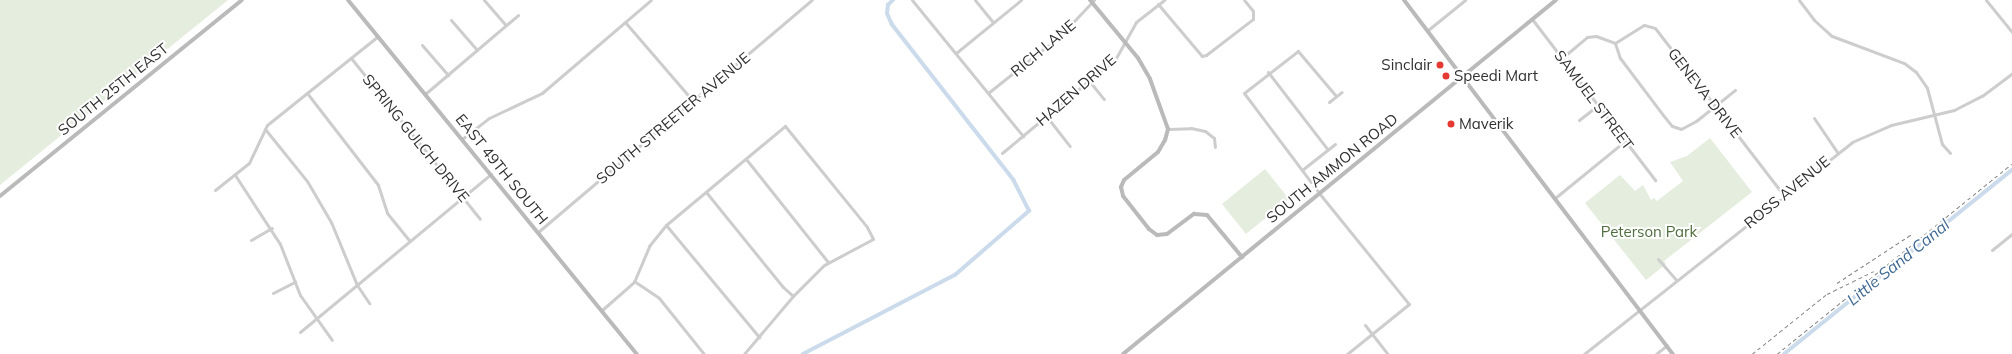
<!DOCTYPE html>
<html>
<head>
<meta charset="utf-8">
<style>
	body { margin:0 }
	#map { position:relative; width:2012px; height:354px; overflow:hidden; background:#fff; font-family:Mulish,sans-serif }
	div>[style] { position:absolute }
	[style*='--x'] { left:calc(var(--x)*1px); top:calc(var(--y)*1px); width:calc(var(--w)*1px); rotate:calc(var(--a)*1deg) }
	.green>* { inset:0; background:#e4edde }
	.canal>* { height:3.5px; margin:-1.75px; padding:0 1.75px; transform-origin:1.75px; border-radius:1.75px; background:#cbdbec }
	.street>* { height:3px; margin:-1.5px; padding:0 1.5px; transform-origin:1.5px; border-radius:1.5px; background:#cdcdcd }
	.secondary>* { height:4px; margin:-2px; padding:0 2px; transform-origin:2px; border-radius:2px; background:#bababa }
	.rail>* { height:1px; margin-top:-0.5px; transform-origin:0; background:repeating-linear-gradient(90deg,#858585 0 4px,transparent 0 7px) }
	.dots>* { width:11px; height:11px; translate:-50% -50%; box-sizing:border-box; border:2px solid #fff; border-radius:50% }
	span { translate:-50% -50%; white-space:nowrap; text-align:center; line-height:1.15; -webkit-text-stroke:4px #fff; paint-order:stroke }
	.street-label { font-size:15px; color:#303030 }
	.poi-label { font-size:15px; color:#303030 }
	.right { translate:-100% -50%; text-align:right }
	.left { translate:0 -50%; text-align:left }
	.park-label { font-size:15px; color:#4e6c3d }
	.water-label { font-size:16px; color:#3d6893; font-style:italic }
</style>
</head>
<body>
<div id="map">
	<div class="green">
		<i style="clip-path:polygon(0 0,228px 0,0 185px)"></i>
		<i style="clip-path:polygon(1710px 138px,1752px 192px,1664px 261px,1666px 264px,1646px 280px,1585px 203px,1620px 175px,1635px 191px,1643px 185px,1651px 200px,1654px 198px,1657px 201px,1683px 181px,1670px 162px,1687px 156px)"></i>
		<i style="clip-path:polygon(1265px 169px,1289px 199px,1246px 234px,1222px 204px)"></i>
	</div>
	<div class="canal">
		<i style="--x:803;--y:354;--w:171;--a:-27.5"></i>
		<i style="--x:955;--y:275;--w:98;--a:-40.9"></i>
		<i style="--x:1029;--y:211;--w:34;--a:-117"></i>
		<i style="--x:1014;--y:181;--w:198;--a:-128"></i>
		<i style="--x:892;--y:25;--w:12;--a:-114"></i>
		<i style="--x:887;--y:14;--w:9;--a:-84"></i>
		<i style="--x:888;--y:5;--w:7;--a:-45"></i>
		<i style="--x:1784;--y:354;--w:293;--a:-38.9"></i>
	</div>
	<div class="street">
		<i style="--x:484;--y:0;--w:33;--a:49"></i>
		<i style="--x:912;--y:0;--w:176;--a:50.8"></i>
		<i style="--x:975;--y:0;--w:28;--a:51"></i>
		<i style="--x:1799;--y:0;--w:25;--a:53"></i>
		<i style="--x:1814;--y:20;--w:24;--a:42"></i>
		<i style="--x:1832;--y:36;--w:77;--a:20.6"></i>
		<i style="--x:1904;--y:63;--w:15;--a:37"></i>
		<i style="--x:1916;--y:72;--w:19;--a:55"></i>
		<i style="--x:1927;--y:88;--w:58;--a:75"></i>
		<i style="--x:1942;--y:144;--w:12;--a:48"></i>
		<i style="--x:1986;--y:0;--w:41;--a:50.9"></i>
		<i style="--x:1158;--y:4;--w:68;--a:49.8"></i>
		<i style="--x:1202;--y:56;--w:4;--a:-14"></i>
		<i style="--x:1206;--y:55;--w:59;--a:-37.5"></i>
		<i style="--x:1253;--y:19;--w:8;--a:-90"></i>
		<i style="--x:1253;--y:11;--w:14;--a:-129"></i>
		<i style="--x:1532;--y:19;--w:203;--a:52.6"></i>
		<i style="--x:451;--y:20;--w:40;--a:49"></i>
		<i style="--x:625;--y:22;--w:104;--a:49.3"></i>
		<i style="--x:1428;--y:30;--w:48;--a:-39"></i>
		<i style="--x:1615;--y:43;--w:34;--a:-32"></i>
		<i style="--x:1644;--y:25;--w:11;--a:15"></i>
		<i style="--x:1655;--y:28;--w:210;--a:52.4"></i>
		<i style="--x:422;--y:45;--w:40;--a:49"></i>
		<i style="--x:956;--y:53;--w:84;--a:-39.2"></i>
		<i style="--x:351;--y:58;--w:206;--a:51.3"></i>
		<i style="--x:1562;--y:58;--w:33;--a:-40"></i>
		<i style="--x:1587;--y:37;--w:9;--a:-6"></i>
		<i style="--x:1596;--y:36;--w:20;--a:20"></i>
		<i style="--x:1615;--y:43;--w:16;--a:72"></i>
		<i style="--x:1620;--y:58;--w:71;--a:53"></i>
		<i style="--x:1663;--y:115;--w:14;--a:51"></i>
		<i style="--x:1672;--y:126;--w:9;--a:18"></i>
		<i style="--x:1681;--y:129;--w:17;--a:-28"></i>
		<i style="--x:1696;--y:121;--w:50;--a:-38.5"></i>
		<i style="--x:1268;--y:72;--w:98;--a:52.4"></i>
		<i style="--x:1090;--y:82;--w:22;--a:51"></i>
		<i style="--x:307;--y:93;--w:116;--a:52.3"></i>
		<i style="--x:378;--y:185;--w:29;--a:72"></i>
		<i style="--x:387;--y:213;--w:36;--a:51"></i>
		<i style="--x:988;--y:93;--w:93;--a:-38.5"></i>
		<i style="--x:1061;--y:35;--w:48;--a:-46.7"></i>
		<i style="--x:425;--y:94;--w:122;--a:-40.3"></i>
		<i style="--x:1336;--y:96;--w:59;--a:-130.2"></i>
		<i style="--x:1298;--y:51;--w:68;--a:142.1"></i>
		<i style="--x:1244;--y:93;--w:125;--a:53.1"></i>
		<i style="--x:1319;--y:193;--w:143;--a:51"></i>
		<i style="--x:1409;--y:304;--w:80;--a:141.1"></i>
		<i style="--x:1329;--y:102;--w:16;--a:-38"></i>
		<i style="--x:1047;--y:117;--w:37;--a:52"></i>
		<i style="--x:1814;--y:118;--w:41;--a:55.9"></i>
		<i style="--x:1579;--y:120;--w:24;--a:-38"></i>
		<i style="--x:265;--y:129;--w:67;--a:51.1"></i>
		<i style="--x:307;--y:181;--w:48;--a:59.7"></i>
		<i style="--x:331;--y:222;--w:68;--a:67.6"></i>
		<i style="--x:357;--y:285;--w:22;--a:56"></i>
		<i style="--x:1168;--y:129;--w:23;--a:-2"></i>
		<i style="--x:1191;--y:128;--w:14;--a:12"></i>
		<i style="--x:1205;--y:131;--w:11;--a:38"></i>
		<i style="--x:1214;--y:138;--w:9;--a:84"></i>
		<i style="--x:462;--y:139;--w:34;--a:-38"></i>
		<i style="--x:489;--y:118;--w:59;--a:-25.3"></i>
		<i style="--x:542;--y:93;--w:143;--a:-40.5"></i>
		<i style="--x:1002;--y:153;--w:148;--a:-39.8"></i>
		<i style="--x:1116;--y:58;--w:41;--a:-60.9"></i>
		<i style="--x:1136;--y:22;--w:36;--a:-38"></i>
		<i style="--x:746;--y:159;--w:132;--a:51.5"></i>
		<i style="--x:1302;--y:170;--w:42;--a:-38.2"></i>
		<i style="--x:235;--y:175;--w:82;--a:56.9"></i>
		<i style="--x:280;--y:244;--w:55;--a:68.6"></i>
		<i style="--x:300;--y:295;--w:55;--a:54.6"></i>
		<i style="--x:215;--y:190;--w:43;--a:-38.5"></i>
		<i style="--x:249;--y:163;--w:42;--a:-64.7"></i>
		<i style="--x:267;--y:125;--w:142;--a:-38.7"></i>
		<i style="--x:706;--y:192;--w:122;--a:51"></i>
		<i style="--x:783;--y:287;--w:13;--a:42"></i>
		<i style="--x:1555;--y:198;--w:90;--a:-39.2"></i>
		<i style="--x:666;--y:225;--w:146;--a:50.3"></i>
		<i style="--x:538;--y:232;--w:359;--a:-40.3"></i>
		<i style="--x:251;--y:240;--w:24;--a:-30"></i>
		<i style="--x:1992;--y:250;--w:26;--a:-39"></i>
		<i style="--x:1658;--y:259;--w:28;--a:49"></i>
		<i style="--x:634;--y:281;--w:30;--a:34"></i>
		<i style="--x:659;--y:298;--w:72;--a:51.2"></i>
		<i style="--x:273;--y:293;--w:25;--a:-27"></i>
		<i style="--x:602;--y:310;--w:43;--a:-41.2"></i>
		<i style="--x:634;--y:282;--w:39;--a:-67"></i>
		<i style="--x:649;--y:246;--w:27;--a:-51"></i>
		<i style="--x:666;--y:225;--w:155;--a:-39.8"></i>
		<i style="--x:785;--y:126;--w:130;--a:50.9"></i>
		<i style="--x:867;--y:227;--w:13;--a:63"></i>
		<i style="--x:873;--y:239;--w:55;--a:152"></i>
		<i style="--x:824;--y:265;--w:44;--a:135"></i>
		<i style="--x:793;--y:296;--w:76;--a:130.2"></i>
		<i style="--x:1365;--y:325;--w:37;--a:52"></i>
		<i style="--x:300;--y:332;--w:248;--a:-39.6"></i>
		<i style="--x:1584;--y:354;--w:342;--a:-38.3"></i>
		<i style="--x:1852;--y:142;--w:43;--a:-23.6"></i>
		<i style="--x:1891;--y:125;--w:65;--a:-13.4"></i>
		<i style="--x:1954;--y:110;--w:31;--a:-27"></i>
		<i style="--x:1982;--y:96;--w:38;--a:-37"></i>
		<i style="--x:1656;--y:354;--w:14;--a:-39"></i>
	</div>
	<div class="secondary">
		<i style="--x:348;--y:0;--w:457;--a:50.8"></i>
		<i style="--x:1090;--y:0;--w:75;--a:50.4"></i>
		<i style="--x:1138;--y:58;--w:24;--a:60"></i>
		<i style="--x:1150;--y:79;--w:53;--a:70.2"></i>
		<i style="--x:1168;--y:129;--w:11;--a:105"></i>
		<i style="--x:1165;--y:140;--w:14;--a:120"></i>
		<i style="--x:1158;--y:152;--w:44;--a:140.5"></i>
		<i style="--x:1124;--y:180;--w:8;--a:113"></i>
		<i style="--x:1121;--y:187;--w:9;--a:77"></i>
		<i style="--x:1123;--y:196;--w:42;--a:51.8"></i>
		<i style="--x:1149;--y:229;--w:10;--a:37"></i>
		<i style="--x:1157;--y:235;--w:10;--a:-6"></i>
		<i style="--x:1167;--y:234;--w:34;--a:-37"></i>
		<i style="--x:1194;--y:214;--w:13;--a:4"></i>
		<i style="--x:1207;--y:215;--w:55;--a:50.2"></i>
		<i style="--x:1404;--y:0;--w:445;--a:52.8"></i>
		<i style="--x:0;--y:196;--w:311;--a:-39"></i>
		<i style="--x:1123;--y:354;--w:559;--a:-39.27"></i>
	</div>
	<div class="rail">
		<i style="--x:1837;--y:283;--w:90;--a:-33.2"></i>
		<i style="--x:1752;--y:354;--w:96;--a:-38.7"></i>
		<i style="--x:1827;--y:294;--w:52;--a:-26.1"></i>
		<i style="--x:1777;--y:354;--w:302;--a:-39"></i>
	</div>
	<div class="dots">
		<i style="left:1440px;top:65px;background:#e53a34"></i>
		<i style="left:1446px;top:76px;background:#e53a34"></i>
		<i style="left:1451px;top:124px;background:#e53a34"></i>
	</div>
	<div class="street-label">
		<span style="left:1043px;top:48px;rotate:-40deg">RICH LANE</span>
		<span style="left:113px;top:89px;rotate:-39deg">SOUTH 25TH EAST</span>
		<span style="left:1076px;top:90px;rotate:-41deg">HAZEN DRIVE</span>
		<span style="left:1705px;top:93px;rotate:52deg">GENEVA DRIVE</span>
		<span style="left:1594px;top:100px;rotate:53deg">SAMUEL STREET</span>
		<span style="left:673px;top:118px;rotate:-40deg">SOUTH STREETER AVENUE</span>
		<span style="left:416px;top:138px;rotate:51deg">SPRING GULCH DRIVE</span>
		<span style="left:1332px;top:168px;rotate:-39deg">SOUTH AMMON ROAD</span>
		<span style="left:502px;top:169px;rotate:51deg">EAST 49TH SOUTH</span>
		<span style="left:1787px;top:192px;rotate:-39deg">ROSS AVENUE</span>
	</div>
	<div class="poi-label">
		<span class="right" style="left:1432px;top:65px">Sinclair</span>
		<span class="left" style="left:1454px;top:76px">Speedi Mart</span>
		<span class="left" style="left:1459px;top:124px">Maverik</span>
	</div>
	<div class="park-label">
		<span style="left:1649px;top:232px">Peterson Park</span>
	</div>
	<div class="water-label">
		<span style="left:1898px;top:262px;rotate:-39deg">Little Sand Canal</span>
	</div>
</div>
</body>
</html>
